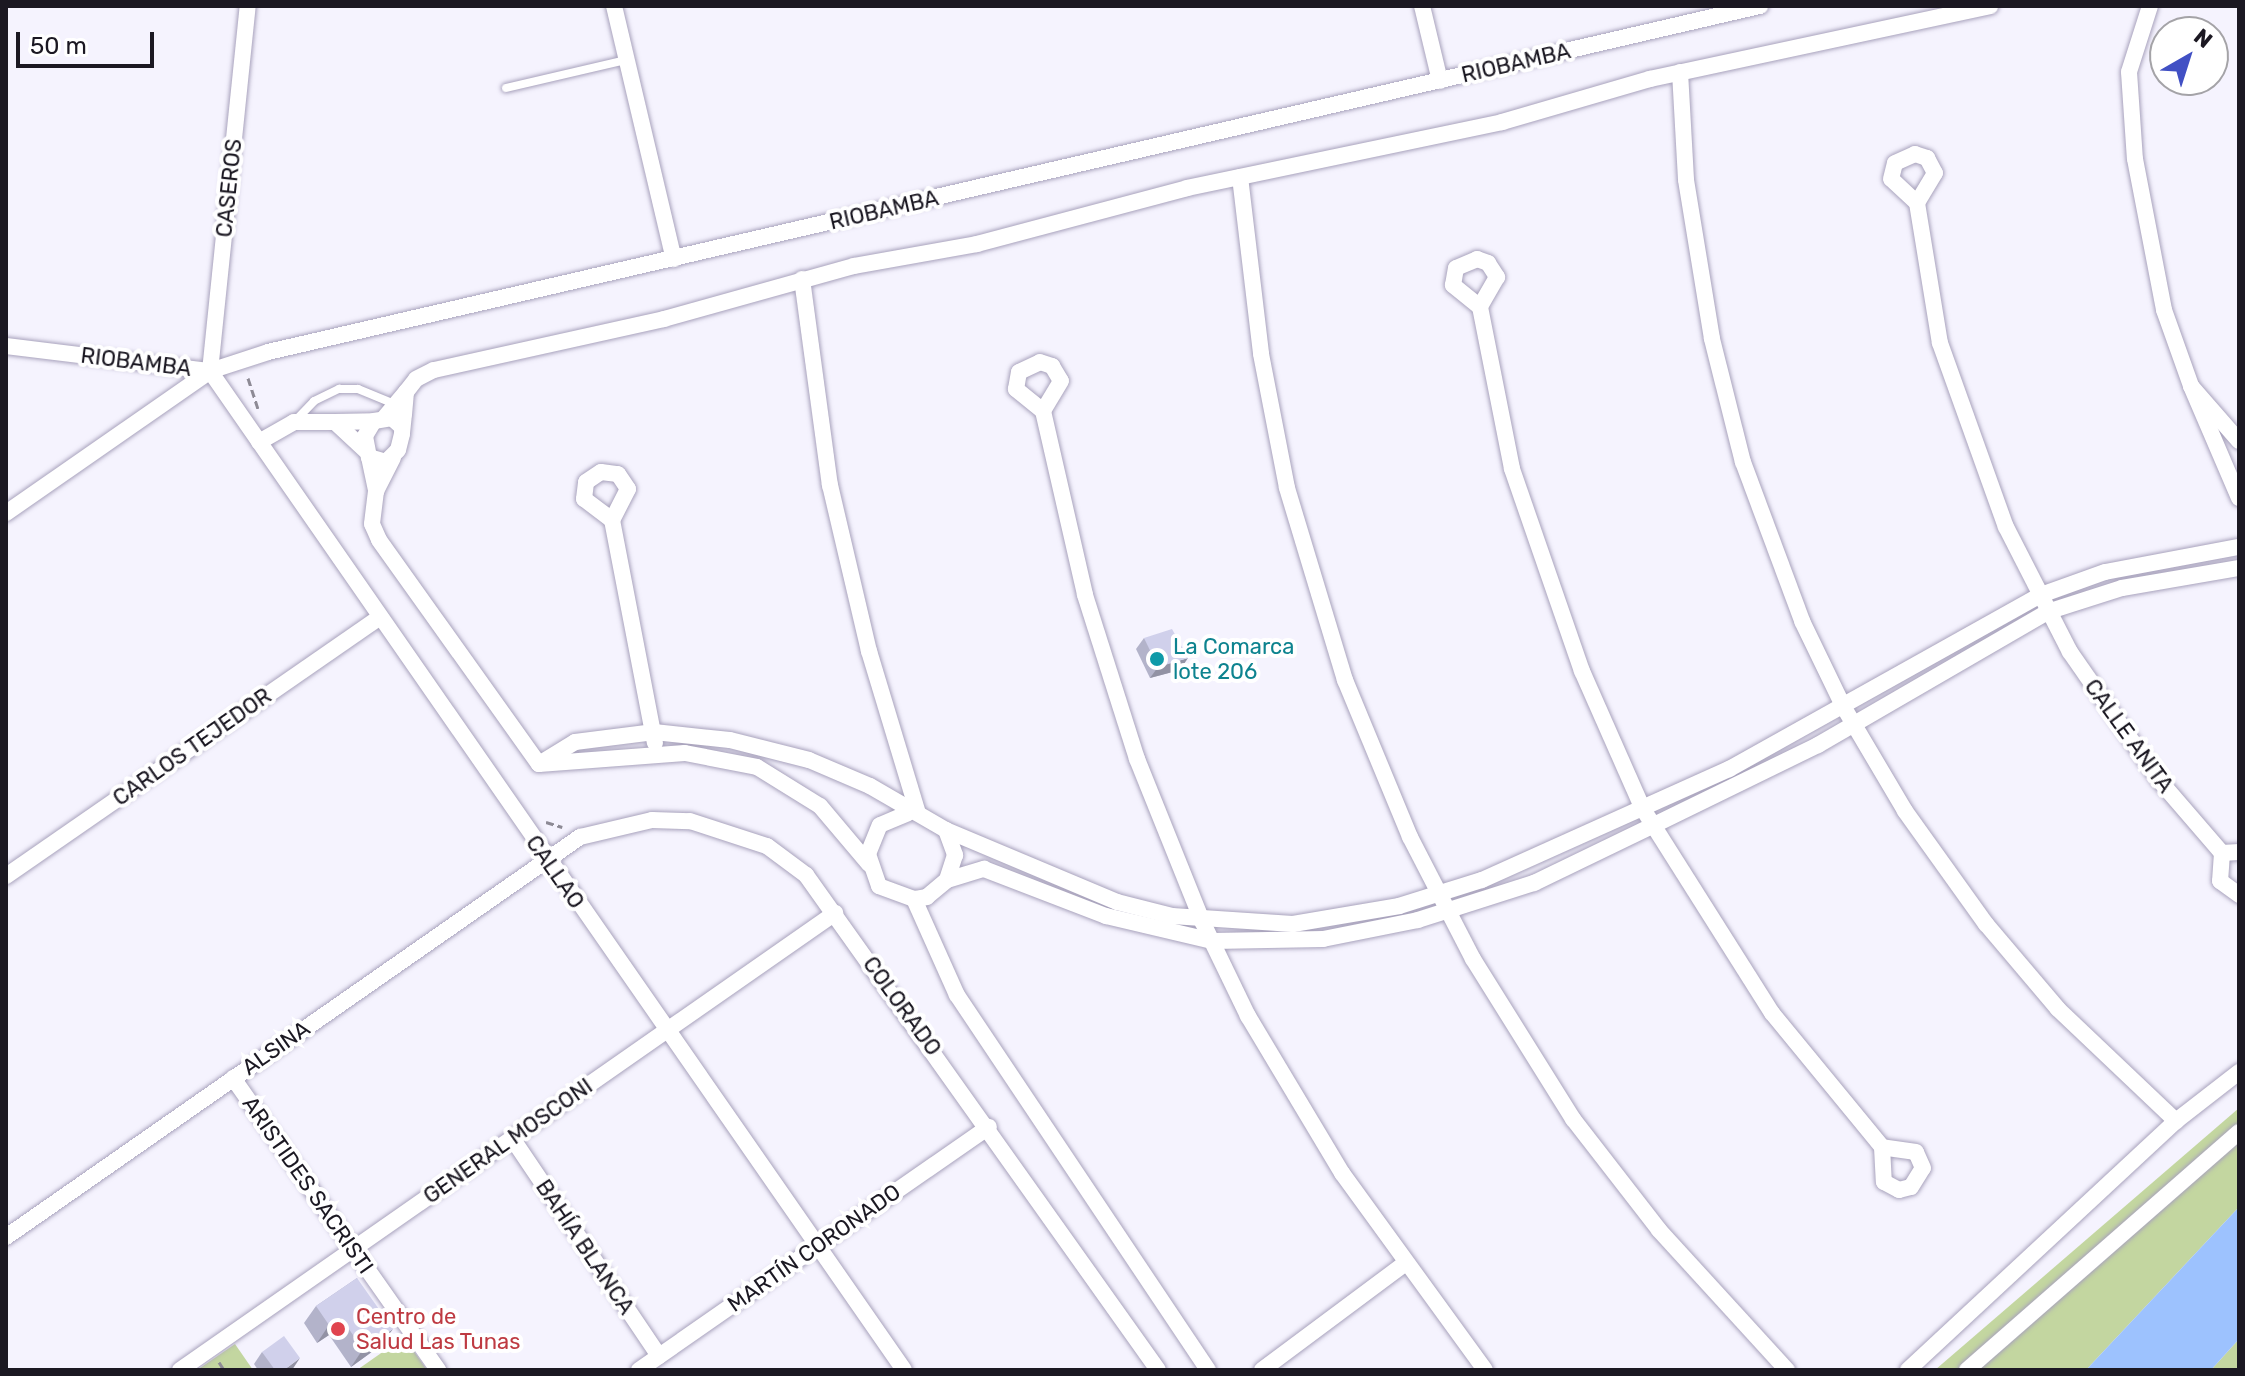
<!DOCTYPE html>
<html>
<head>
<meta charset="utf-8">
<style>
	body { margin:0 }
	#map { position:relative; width:2245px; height:1376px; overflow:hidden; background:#f5f3fe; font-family:Rubik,sans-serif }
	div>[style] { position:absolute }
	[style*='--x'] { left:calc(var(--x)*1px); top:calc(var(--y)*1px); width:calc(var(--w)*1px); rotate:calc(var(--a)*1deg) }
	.green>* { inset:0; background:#c3d6a0 }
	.water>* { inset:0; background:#9dc2fe }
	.path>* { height:3px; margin-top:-1.5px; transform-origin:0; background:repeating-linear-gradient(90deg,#8d8a95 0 8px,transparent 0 12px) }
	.roads { filter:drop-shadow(0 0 2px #a8a2bc) drop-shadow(0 0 2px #a8a2bc) }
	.lane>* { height:8px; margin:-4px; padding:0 4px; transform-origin:4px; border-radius:4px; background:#fff }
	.street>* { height:16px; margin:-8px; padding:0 8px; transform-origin:8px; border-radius:8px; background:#fff }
	.wall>* { inset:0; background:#b3b3ca }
	.shaded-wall>* { inset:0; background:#9292a4 }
	.building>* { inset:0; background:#d0d0eb }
	.dots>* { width:22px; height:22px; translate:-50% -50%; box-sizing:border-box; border:4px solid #fff; border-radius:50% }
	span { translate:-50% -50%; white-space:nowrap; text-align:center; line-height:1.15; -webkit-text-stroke:8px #fff; paint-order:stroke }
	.street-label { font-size:22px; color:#1b1822 }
	.culture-label { font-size:22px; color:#0d838f }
	.left { translate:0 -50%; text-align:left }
	.health-label { font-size:22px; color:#be3a42 }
	.frame { position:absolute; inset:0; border:8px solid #1b1822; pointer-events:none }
	.north { position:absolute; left:2149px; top:16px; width:80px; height:80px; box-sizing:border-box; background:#fff; border:2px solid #a4a3a7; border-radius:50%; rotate:39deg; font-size:22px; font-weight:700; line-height:32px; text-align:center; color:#1b1822 }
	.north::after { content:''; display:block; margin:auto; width:28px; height:36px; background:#4150c4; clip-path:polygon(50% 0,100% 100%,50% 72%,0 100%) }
	.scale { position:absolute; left:16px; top:32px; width:138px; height:36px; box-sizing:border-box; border:4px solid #1b1822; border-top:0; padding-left:10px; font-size:24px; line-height:28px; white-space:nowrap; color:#1b1822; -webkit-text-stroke:6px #fff; paint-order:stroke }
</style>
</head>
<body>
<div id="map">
	<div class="green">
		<i style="clip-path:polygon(2239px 1108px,2239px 1207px,2086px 1370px,1935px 1370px)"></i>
		<i style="clip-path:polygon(404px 1337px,427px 1370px,357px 1370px)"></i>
		<i style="clip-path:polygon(2239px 1339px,2239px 1370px,2211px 1370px)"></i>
		<i style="clip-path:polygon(235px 1344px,253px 1370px,197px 1370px)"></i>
	</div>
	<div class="water">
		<i style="clip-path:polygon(2239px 1207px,2239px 1339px,2211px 1370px,2086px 1370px)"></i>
	</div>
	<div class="path">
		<i style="--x:248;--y:378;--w:32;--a:72"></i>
		<i style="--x:546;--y:822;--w:17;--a:17"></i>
		<i style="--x:219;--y:1362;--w:9;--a:58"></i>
	</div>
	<div class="roads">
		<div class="lane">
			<i style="--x:506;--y:88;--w:123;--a:-13.1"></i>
			<i style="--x:294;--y:422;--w:29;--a:-46"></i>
			<i style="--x:314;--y:401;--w:28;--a:-26"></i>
			<i style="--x:339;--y:389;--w:19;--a:0"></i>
			<i style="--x:358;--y:389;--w:42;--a:22.3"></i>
		</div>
		<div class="street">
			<i style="--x:614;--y:6;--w:260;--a:76.7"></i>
			<i style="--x:1422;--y:6;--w:77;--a:76.5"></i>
			<i style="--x:2150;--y:6;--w:69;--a:107.7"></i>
			<i style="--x:2129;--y:72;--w:87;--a:86.1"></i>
			<i style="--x:2135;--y:159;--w:154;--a:79.1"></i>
			<i style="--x:2164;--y:310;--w:81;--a:70.4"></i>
			<i style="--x:1680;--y:72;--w:108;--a:86.8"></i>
			<i style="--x:1686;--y:180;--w:161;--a:80.7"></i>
			<i style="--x:1712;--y:339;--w:127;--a:75.9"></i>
			<i style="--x:1743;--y:462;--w:170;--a:69.6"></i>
			<i style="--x:1802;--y:621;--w:94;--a:64.2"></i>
			<i style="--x:1843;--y:706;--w:122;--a:59.4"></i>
			<i style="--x:1905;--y:811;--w:139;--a:54.4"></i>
			<i style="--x:1986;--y:924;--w:111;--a:49.7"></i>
			<i style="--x:2058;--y:1009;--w:163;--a:43.5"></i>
			<i style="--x:1240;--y:177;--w:178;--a:83.2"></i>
			<i style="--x:1261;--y:354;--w:136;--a:79"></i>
			<i style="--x:1287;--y:488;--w:201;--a:73.2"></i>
			<i style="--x:1345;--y:680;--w:170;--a:67.5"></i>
			<i style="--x:1410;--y:837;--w:137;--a:62.7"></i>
			<i style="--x:1473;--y:959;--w:189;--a:58"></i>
			<i style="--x:1573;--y:1119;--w:140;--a:52.2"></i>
			<i style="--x:1659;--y:1230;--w:190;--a:47.6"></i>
			<i style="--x:1917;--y:203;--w:35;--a:-137"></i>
			<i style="--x:1891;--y:179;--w:16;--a:-76"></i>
			<i style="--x:1895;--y:163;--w:22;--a:-24"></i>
			<i style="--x:1915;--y:154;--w:13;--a:18"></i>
			<i style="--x:1927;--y:158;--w:17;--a:62"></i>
			<i style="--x:1935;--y:173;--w:35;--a:121"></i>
			<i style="--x:1917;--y:203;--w:142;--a:80.7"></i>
			<i style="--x:1940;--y:343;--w:195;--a:70.3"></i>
			<i style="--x:2006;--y:527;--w:140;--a:62.9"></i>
			<i style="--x:2070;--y:652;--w:156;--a:55.2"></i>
			<i style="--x:2159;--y:780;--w:96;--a:49.2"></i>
			<i style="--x:2222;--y:853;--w:28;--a:94"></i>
			<i style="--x:2220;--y:881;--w:24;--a:36"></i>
			<i style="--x:802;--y:279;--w:208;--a:82.3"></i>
			<i style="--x:830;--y:485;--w:171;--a:76.8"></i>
			<i style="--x:869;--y:651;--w:169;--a:73.2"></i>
			<i style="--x:1480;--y:307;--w:35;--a:-141"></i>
			<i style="--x:1453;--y:285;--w:17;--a:-80"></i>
			<i style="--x:1456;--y:268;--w:23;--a:-23"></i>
			<i style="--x:1477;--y:259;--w:12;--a:20"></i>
			<i style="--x:1488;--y:263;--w:17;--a:57"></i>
			<i style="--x:1497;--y:277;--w:34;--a:120"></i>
			<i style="--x:1480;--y:307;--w:165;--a:78.8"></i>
			<i style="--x:1512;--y:469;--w:214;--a:70.9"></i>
			<i style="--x:1582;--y:671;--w:151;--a:66.2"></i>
			<i style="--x:1643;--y:809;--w:241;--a:57.7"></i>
			<i style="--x:1772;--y:1013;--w:173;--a:50.6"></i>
			<i style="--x:1882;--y:1147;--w:35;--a:87"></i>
			<i style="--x:1884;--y:1182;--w:17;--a:28"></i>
			<i style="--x:1899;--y:1190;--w:12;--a:-14"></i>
			<i style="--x:1911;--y:1187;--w:22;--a:-58"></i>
			<i style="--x:1923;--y:1168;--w:17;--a:-114"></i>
			<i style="--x:1916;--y:1152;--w:34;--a:-172"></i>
			<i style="--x:6;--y:346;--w:206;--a:7"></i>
			<i style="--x:210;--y:371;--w:61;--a:-18.1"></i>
			<i style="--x:268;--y:352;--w:1532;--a:-13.06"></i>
			<i style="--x:210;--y:371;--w:1216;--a:55.21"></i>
			<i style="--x:210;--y:371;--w:367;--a:-84.1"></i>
			<i style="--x:406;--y:392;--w:16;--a:-52"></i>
			<i style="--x:416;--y:379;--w:20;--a:-27"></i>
			<i style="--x:434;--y:370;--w:236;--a:-12.5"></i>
			<i style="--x:664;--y:319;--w:197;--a:-15.6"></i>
			<i style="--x:854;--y:266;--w:125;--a:-10.1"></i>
			<i style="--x:977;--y:244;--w:217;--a:-14.9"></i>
			<i style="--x:1187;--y:188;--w:322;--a:-11.8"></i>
			<i style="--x:1502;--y:122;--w:154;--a:-16.2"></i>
			<i style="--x:1650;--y:79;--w:348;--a:-12.1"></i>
			<i style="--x:1043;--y:411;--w:35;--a:-141"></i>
			<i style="--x:1016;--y:389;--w:17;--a:-80"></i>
			<i style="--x:1019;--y:372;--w:23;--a:-25"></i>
			<i style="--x:1040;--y:362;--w:13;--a:18"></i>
			<i style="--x:1052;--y:366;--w:17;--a:59"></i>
			<i style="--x:1061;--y:381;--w:35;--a:121"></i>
			<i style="--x:1043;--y:411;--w:189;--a:77.1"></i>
			<i style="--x:1085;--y:595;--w:172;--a:72.4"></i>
			<i style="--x:1137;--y:759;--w:175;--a:68.1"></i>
			<i style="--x:1202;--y:921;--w:106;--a:64.2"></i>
			<i style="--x:1248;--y:1016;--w:183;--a:59.1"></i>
			<i style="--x:1342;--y:1173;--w:243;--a:54"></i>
			<i style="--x:385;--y:417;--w:33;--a:-50"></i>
			<i style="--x:406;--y:392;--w:22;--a:95"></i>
			<i style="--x:404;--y:414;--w:20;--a:96"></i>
			<i style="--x:402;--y:434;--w:16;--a:104"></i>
			<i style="--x:398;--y:450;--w:17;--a:135"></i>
			<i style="--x:386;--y:462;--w:18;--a:-164"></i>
			<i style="--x:369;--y:457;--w:21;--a:-101"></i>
			<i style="--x:365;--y:436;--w:17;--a:-59"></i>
			<i style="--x:374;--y:421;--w:18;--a:-9"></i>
			<i style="--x:392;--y:418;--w:13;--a:42"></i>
			<i style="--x:2239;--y:441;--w:73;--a:-131.1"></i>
			<i style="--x:2191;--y:386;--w:122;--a:66.8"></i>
			<i style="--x:259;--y:442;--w:40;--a:-29.7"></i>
			<i style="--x:294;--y:422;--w:41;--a:0"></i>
			<i style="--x:366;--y:451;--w:42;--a:-136.9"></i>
			<i style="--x:335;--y:422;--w:39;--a:-1"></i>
			<i style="--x:369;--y:457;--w:35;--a:78"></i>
			<i style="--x:376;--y:491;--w:37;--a:-63"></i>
			<i style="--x:376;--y:491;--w:33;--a:97"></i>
			<i style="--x:372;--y:524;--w:17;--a:66"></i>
			<i style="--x:379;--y:540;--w:275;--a:54.5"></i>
			<i style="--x:539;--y:764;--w:146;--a:-4.3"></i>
			<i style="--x:685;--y:753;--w:73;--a:11"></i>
			<i style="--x:757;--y:767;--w:74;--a:31.8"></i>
			<i style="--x:820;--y:806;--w:76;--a:49.8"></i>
			<i style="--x:6;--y:513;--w:249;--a:-34.8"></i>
			<i style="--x:612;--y:520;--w:35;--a:-143"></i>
			<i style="--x:584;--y:499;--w:17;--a:-83"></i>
			<i style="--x:586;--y:482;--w:18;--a:-34"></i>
			<i style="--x:601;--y:472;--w:17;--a:7"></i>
			<i style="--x:618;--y:474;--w:18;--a:56"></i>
			<i style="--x:628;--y:489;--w:35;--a:117"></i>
			<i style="--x:612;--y:520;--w:227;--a:79.1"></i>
			<i style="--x:539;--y:764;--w:42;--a:-31.4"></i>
			<i style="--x:575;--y:742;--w:80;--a:-7.2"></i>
			<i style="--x:654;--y:732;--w:76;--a:6"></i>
			<i style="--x:730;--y:740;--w:81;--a:14.2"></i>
			<i style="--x:809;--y:760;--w:66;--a:23.1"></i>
			<i style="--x:870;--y:786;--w:88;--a:30.1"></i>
			<i style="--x:946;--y:830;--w:27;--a:70"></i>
			<i style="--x:955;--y:855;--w:26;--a:108"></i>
			<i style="--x:947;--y:880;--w:26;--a:140"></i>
			<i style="--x:927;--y:897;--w:13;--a:171"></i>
			<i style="--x:914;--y:899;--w:37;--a:-160"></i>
			<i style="--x:879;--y:886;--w:34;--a:-109"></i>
			<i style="--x:868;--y:854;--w:31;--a:-68"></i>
			<i style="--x:880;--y:825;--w:30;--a:-23"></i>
			<i style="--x:946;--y:830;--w:186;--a:22.8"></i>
			<i style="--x:1117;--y:902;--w:57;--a:14.3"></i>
			<i style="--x:1172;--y:916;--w:121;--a:3.8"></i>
			<i style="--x:1293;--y:924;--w:108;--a:-9.6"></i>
			<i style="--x:1399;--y:906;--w:87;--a:-17.4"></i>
			<i style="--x:1482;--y:880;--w:271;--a:-24.2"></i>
			<i style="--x:1729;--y:769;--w:354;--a:-29.2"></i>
			<i style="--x:2038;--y:596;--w:71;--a:-19.7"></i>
			<i style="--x:2105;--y:572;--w:136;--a:-10.6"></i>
			<i style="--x:2222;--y:853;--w:17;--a:-3"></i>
			<i style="--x:6;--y:876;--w:453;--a:-34.7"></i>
			<i style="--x:947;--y:880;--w:39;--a:-17"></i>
			<i style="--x:984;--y:869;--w:131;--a:21.1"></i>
			<i style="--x:1106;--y:916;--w:110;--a:13.2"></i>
			<i style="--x:1213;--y:941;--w:110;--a:-1"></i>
			<i style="--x:1323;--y:939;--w:97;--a:-11.3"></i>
			<i style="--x:1418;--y:920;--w:122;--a:-17.7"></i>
			<i style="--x:1534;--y:883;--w:131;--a:-25.8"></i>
			<i style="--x:1652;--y:826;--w:185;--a:-26"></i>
			<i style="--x:1818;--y:745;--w:265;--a:-30.1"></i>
			<i style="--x:2047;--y:612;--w:79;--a:-17.7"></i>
			<i style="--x:2122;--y:588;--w:119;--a:-9.7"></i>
			<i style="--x:914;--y:899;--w:105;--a:65.9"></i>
			<i style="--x:957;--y:995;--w:451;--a:56.2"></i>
			<i style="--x:233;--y:1078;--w:357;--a:54.9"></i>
			<i style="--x:512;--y:1138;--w:263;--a:56"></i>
			<i style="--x:6;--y:1237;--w:700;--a:-34.87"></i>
			<i style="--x:580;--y:837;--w:74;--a:-13.3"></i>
			<i style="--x:652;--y:820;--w:38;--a:2"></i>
			<i style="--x:690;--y:821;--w:81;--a:18"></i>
			<i style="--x:767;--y:846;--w:49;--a:36.6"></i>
			<i style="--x:806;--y:875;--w:607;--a:54.58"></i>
			<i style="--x:180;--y:1370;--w:799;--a:-34.9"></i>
			<i style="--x:639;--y:1370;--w:426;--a:-34.8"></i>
			<i style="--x:1262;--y:1370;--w:177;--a:-36.7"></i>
			<i style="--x:1908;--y:1370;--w:366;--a:-42.9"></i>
			<i style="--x:2176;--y:1121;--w:80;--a:-37.9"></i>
			<i style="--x:1967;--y:1370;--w:361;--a:-41.2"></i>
		</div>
	</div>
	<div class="wall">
		<i style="clip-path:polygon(1144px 638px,1180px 670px,1150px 678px,1136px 649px)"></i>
		<i style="clip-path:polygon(357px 1278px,380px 1346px,351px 1367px,329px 1335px,317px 1343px,304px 1323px,316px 1306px)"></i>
		<i style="clip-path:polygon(262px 1352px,292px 1370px,258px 1370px,254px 1364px)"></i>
	</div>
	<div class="shaded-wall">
		<i style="clip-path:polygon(1188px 658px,1180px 670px,1150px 678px,1158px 667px)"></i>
		<i style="clip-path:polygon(341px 1318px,329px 1335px,317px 1343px,329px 1325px)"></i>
		<i style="clip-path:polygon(393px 1329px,380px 1346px,351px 1367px,363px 1349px)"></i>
		<i style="clip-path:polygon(300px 1358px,292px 1370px,284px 1370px)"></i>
	</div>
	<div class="building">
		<i style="clip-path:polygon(1172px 629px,1188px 658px,1158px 667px,1144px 638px)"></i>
		<i style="clip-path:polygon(357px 1278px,393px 1329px,363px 1349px,341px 1318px,329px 1325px,316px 1306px)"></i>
		<i style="clip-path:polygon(284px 1336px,300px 1358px,284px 1370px,275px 1370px,262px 1352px)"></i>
	</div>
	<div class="dots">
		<i style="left:1157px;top:659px;background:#0f9aa8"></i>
		<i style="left:338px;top:1329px;background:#e0444e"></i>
	</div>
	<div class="street-label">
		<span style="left:1516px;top:63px;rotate:-13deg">RIOBAMBA</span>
		<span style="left:229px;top:188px;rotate:-84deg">CASEROS</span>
		<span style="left:884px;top:210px;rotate:-13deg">RIOBAMBA</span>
		<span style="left:136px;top:362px;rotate:7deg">RIOBAMBA</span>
		<span style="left:2129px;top:736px;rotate:54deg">CALLE ANITA</span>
		<span style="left:192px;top:747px;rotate:-35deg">CARLOS TEJEDOR</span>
		<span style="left:555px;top:872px;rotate:55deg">CALLAO</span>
		<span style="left:902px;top:1006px;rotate:54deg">COLORADO</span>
		<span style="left:276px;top:1048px;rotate:-35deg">ALSINA</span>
		<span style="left:508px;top:1141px;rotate:-35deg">GENERAL MOSCONI</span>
		<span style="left:308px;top:1185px;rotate:55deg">ARISTIDES SACRISTI</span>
		<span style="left:585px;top:1247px;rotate:56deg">BAHÍA BLANCA</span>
		<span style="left:814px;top:1248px;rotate:-35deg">MARTÍN CORONADO</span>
	</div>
	<div class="culture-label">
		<span class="left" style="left:1173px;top:659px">La Comarca<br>lote 206</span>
	</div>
	<div class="health-label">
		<span class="left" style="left:356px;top:1329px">Centro de<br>Salud Las Tunas</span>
	</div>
	<div class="frame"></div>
	<div class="north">N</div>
	<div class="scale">50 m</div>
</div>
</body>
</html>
